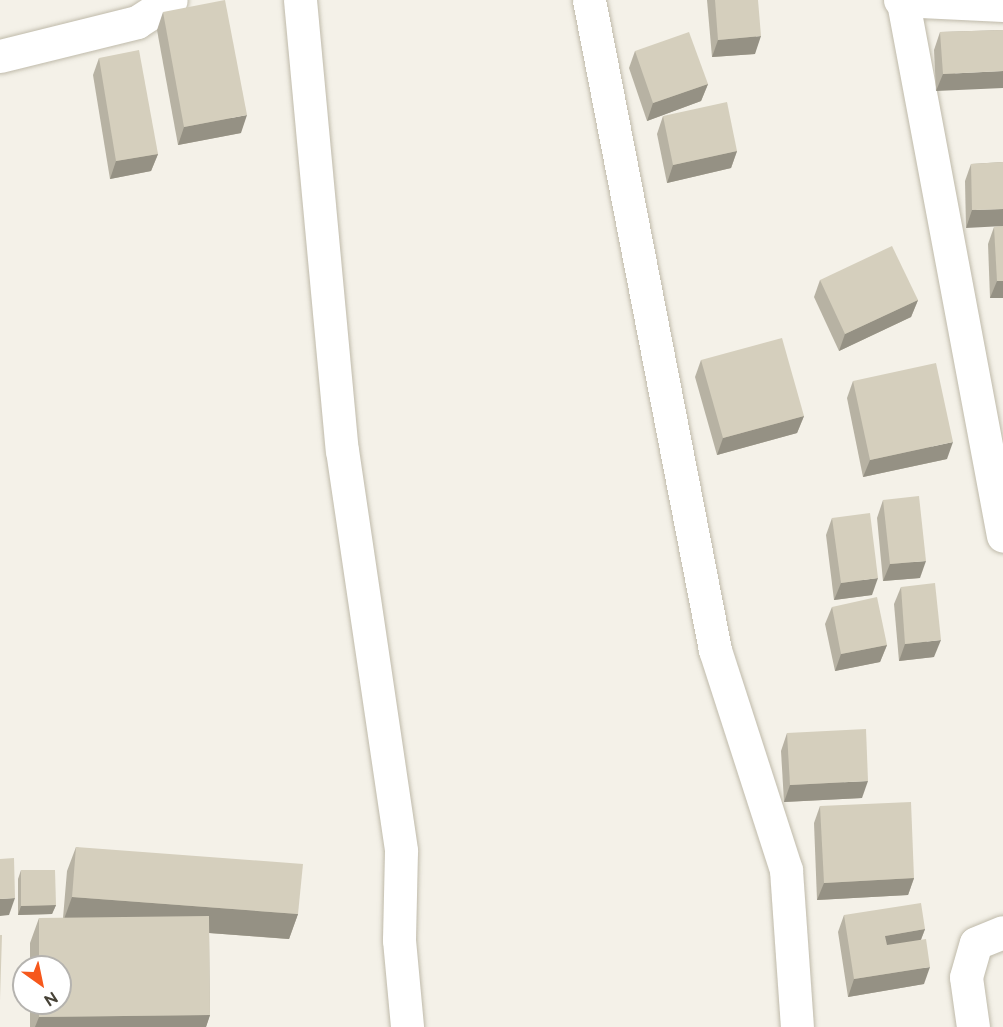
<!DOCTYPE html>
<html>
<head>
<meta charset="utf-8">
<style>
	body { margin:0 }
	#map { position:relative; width:1003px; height:1027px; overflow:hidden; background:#f4f1e8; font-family:Raleway,sans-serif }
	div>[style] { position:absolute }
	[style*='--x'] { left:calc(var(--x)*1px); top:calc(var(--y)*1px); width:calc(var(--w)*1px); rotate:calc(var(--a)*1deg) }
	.roads { filter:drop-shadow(0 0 2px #bfbaaa) drop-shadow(0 0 2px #bfbaaa) }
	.minor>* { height:33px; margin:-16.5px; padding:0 16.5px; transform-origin:16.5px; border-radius:16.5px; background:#fff }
	.wall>* { inset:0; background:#b7b2a3 }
	.shaded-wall>* { inset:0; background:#959184 }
	.building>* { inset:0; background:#d5cfbd }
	span { translate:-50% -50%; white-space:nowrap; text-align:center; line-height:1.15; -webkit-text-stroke:5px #fff; paint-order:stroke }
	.north { position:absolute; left:12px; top:955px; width:60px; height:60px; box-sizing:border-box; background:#fff; border:2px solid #b5b3af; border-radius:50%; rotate:147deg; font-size:16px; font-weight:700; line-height:24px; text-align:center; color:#474237 }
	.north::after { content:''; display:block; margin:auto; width:21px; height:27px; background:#f6581c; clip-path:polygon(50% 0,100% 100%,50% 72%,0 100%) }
</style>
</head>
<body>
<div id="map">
	<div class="roads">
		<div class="minor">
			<i style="--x:300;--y:0;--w:452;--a:84.7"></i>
			<i style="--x:342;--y:450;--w:405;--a:81.6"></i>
			<i style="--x:401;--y:851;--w:89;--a:91.3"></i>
			<i style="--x:399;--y:940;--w:87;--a:84.7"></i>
			<i style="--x:589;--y:0;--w:662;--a:79.03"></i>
			<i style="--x:715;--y:650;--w:231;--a:72.1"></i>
			<i style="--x:786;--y:870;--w:157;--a:86"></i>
			<i style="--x:900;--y:0;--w:103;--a:2.8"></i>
			<i style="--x:903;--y:2;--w:543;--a:79.39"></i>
			<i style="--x:0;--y:56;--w:141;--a:-13.9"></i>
			<i style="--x:137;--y:22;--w:40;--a:-32.9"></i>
			<i style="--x:973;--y:1027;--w:50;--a:-98"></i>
			<i style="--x:966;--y:977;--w:35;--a:-74"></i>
			<i style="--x:976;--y:943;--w:29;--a:-22"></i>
		</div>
	</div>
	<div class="wall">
		<i style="clip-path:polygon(707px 0,758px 0,755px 54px,712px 57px)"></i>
		<i style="clip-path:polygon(163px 12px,241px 133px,178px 145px,157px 30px)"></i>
		<i style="clip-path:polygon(1003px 30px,936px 91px,934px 50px,940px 32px)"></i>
		<i style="clip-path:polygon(635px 51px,708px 84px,701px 101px,647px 121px,629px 68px)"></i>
		<i style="clip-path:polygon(99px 58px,158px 154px,151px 171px,110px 179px,93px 75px)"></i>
		<i style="clip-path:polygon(663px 116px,737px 151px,731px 168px,667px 183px,657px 134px)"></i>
		<i style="clip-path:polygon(1003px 162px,966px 228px,965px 181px,971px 164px)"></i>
		<i style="clip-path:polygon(1003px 226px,1003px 298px,990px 298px,988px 244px,994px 227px)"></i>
		<i style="clip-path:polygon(820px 280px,918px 300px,911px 317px,839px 351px,814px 297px)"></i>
		<i style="clip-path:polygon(701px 360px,804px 416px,797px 433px,717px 455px,695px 377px)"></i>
		<i style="clip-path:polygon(853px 381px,947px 459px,863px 477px,847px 398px)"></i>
		<i style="clip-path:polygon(883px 500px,920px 578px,883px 581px,877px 518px)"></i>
		<i style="clip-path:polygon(832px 518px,872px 595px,834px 600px,826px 535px)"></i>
		<i style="clip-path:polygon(901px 587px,934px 657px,899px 661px,894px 604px)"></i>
		<i style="clip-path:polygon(832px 607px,887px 645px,880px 662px,835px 671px,825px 624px)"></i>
		<i style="clip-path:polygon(787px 733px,862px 798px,784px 802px,781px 751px)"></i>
		<i style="clip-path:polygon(820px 806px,914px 878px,908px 895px,817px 900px,814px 823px)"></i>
		<i style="clip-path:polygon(76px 847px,298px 914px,289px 939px,209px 933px,210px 1015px,206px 1027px,30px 1027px,30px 1003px,60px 1003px,60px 967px,30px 967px,30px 943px,39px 918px,63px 918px,67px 871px)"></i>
		<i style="clip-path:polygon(21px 870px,56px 905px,52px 914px,18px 915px,18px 879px)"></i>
		<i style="clip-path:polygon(844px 915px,925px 929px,921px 940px,924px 984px,848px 997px,838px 932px)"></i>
	</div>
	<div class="shaded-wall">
		<i style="clip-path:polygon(761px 36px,755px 54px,712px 57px,718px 40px)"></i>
		<i style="clip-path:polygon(1003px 71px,1003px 88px,936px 91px,943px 74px)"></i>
		<i style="clip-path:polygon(708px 84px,701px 101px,647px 121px,653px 103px)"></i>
		<i style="clip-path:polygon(247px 115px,241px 133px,178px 145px,184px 127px)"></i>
		<i style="clip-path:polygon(737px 151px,731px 168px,667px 183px,673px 165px)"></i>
		<i style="clip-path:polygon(158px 154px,151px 171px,110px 179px,116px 161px)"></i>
		<i style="clip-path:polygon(1003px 209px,1003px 226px,966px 228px,972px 210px)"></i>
		<i style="clip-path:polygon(997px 281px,1003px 281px,1003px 298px,990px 298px)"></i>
		<i style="clip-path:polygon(918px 300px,911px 317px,839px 351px,845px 334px)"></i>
		<i style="clip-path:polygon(804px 416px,797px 433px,717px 455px,723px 438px)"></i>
		<i style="clip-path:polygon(953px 442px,947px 459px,863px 477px,870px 460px)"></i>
		<i style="clip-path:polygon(926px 561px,920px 578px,883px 581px,890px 564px)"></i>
		<i style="clip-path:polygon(878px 578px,872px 595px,834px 600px,841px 583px)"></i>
		<i style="clip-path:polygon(941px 640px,934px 657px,899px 661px,905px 644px)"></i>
		<i style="clip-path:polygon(887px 645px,880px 662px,835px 671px,841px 654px)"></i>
		<i style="clip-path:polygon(868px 781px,862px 798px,784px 802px,790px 785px)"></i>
		<i style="clip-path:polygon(914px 878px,908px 895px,817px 900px,824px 883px)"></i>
		<i style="clip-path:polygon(72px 897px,298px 914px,289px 939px,63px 922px)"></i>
		<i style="clip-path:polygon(15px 898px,9px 915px,0 916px,0 899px)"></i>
		<i style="clip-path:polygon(56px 905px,52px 914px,18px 915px,21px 906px)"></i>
		<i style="clip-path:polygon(925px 929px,918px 947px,879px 953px,885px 936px)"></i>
		<i style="clip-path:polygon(930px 967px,924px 984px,848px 997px,854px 979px)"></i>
		<i style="clip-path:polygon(210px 1015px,206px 1027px,35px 1027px,39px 1017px)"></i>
	</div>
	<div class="building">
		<i style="clip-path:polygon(225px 0,247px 115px,184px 127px,163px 12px)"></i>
		<i style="clip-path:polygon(715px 0,758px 0,761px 36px,718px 40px)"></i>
		<i style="clip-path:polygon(1003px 30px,1003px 71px,943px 74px,940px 32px)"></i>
		<i style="clip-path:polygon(689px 32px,708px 84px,653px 103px,635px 51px)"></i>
		<i style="clip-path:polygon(139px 50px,158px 154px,116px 161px,99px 58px)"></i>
		<i style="clip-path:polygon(727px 102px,737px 151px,673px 165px,663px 116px)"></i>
		<i style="clip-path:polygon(1003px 162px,1003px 209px,972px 210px,971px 164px)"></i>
		<i style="clip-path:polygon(1003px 226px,1003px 281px,997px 281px,994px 227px)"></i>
		<i style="clip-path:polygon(892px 246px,918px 300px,845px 334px,820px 280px)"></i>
		<i style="clip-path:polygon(782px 338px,804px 416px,723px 438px,701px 360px)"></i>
		<i style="clip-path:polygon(936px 363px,953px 442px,870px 460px,853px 381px)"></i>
		<i style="clip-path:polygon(919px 496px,926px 561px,890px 564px,883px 500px)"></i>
		<i style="clip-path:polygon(870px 513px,878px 578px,841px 583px,832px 518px)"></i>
		<i style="clip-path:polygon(935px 583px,941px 640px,905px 644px,901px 587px)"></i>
		<i style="clip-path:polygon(877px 597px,887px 645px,841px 654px,832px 607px)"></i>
		<i style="clip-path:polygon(866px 729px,868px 781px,790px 785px,787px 733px)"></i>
		<i style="clip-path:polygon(911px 802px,914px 878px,824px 883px,820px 806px)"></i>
		<i style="clip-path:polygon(76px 847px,303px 864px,298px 914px,72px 897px)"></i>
		<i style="clip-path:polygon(14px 858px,15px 898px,0 899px,0 859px)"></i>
		<i style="clip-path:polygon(21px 870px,55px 870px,56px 905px,21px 906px)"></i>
		<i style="clip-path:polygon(921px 903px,925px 929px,885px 936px,887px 945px,926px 939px,930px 967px,854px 979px,844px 915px)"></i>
		<i style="clip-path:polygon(209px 916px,210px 1015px,39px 1017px,39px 1003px,60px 1003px,60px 967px,39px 967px,39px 918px)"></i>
		<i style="clip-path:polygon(0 935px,2px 935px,0 1000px)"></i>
	</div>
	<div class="north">N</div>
</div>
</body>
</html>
